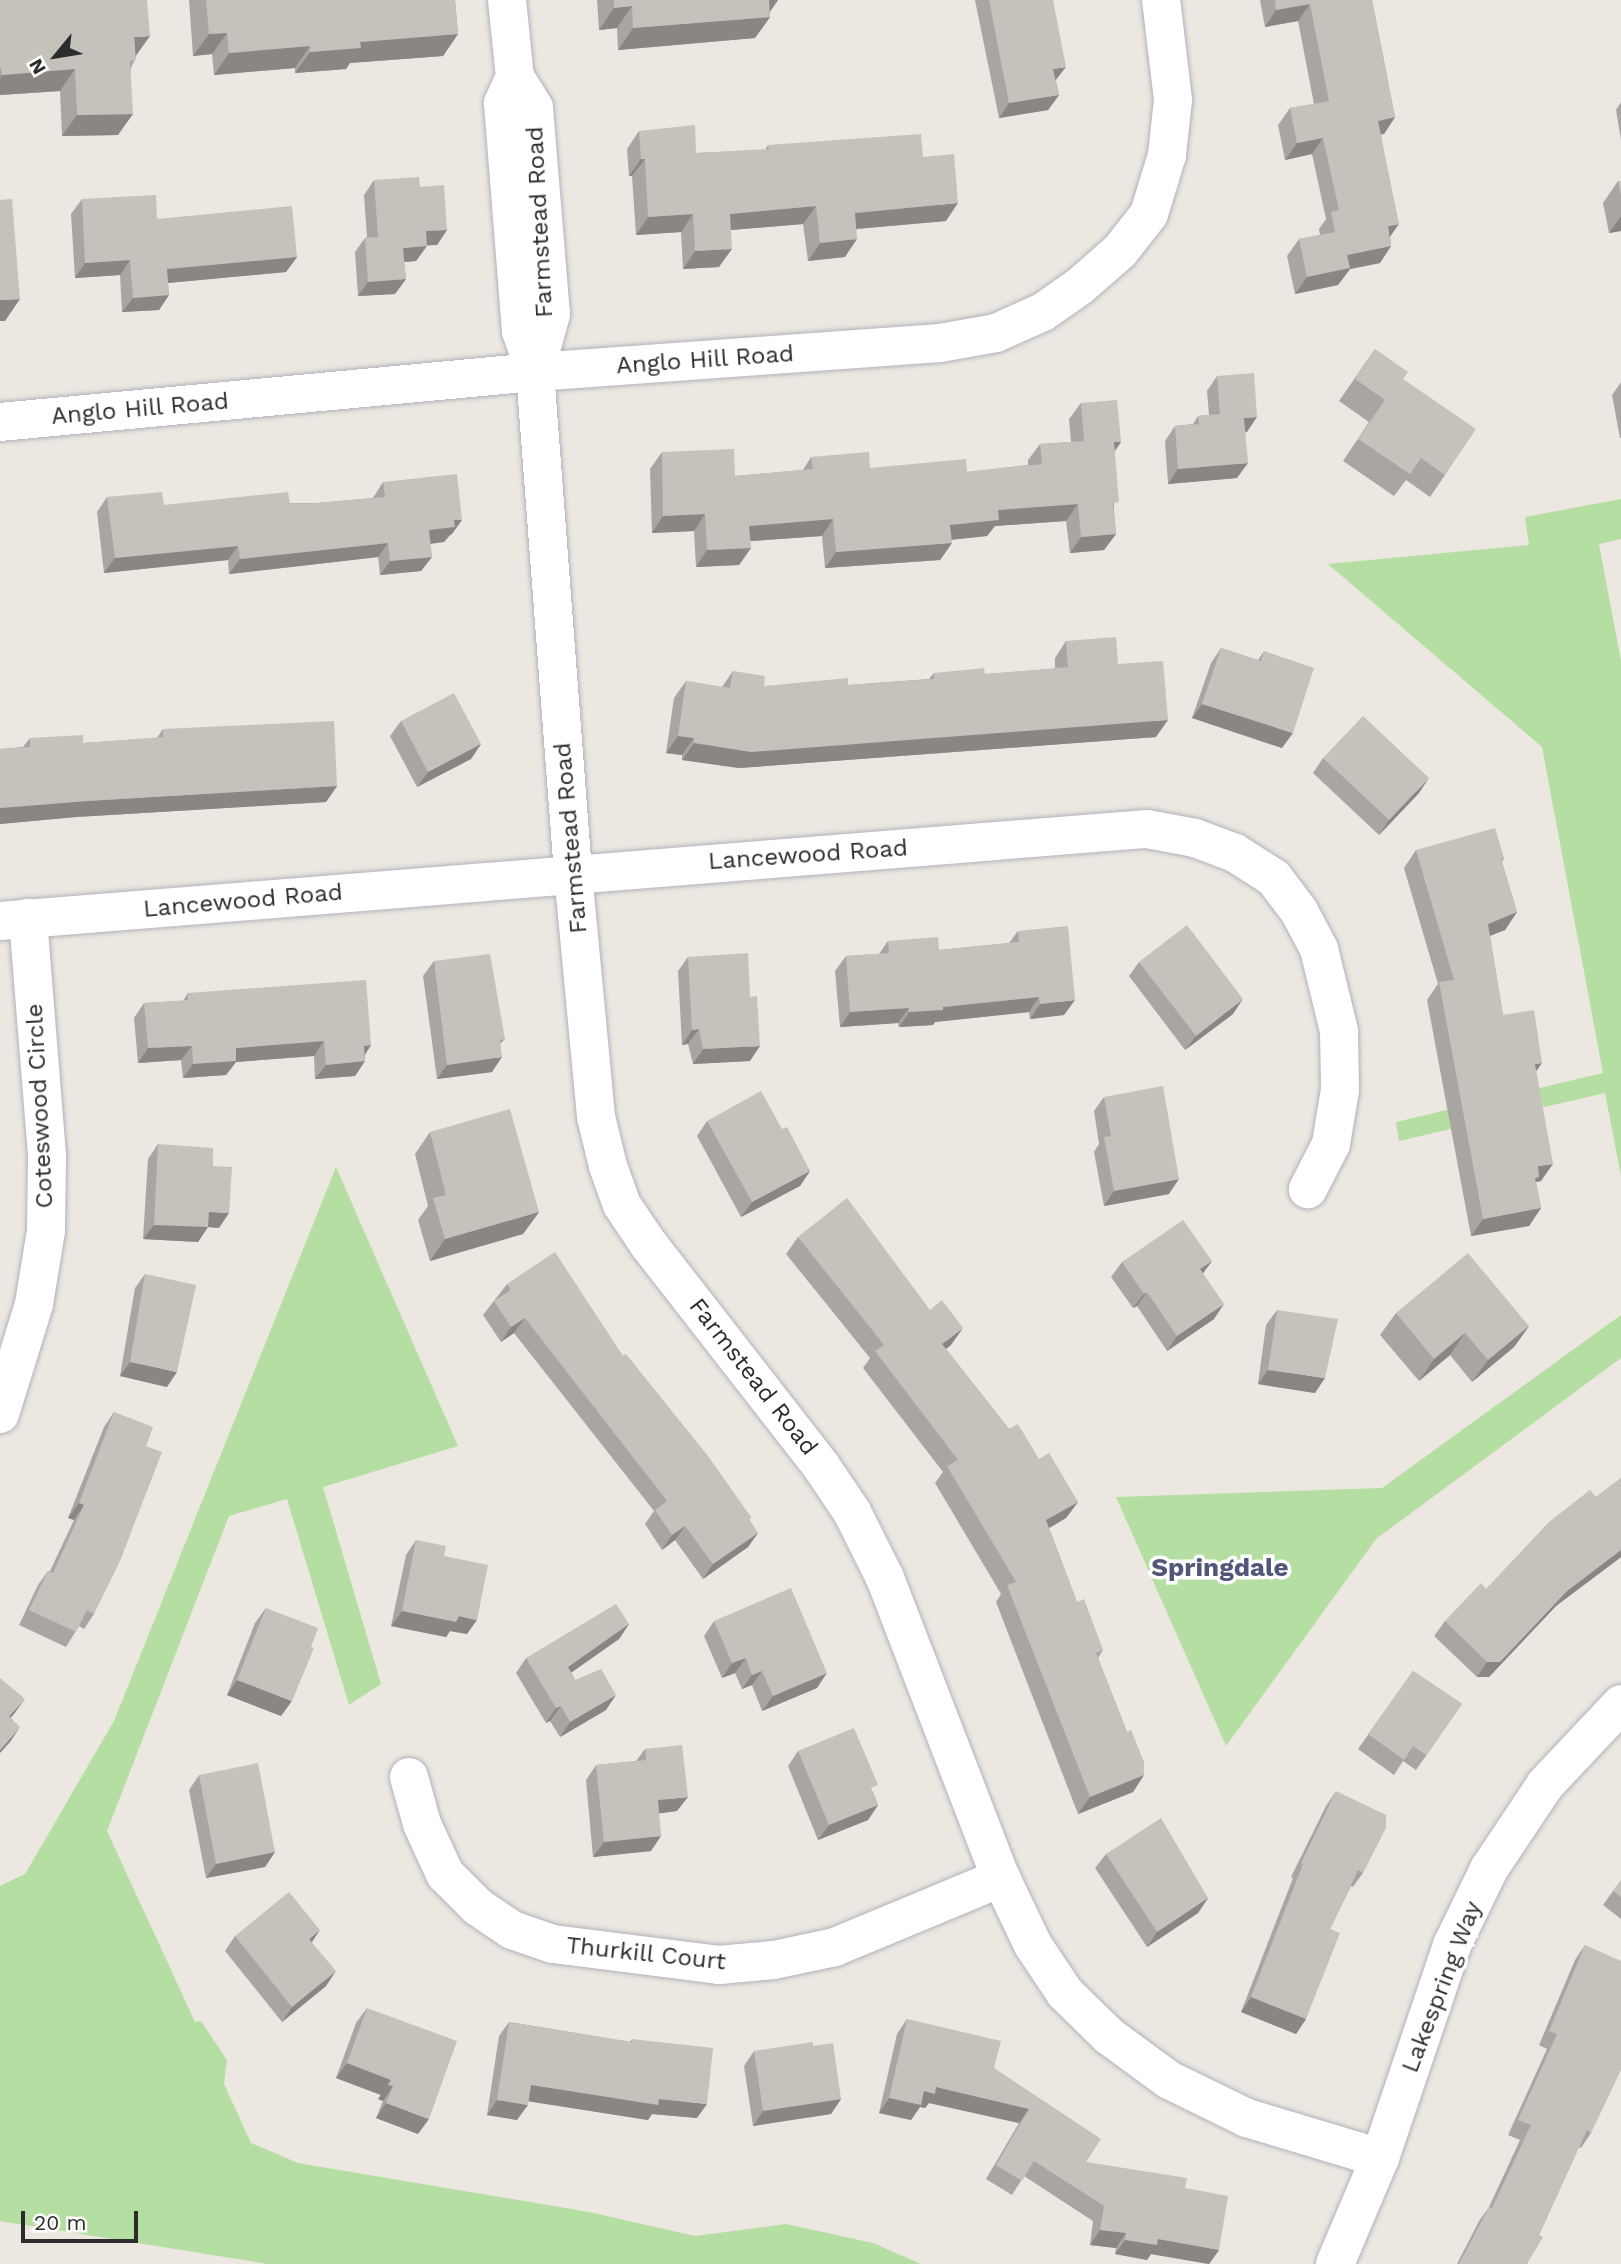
<!DOCTYPE html>
<html>
<head>
<meta charset="utf-8">
<style>
	body { margin:0 }
	#map { position:relative; width:1621px; height:2264px; overflow:hidden; background:#ece7e0; font-family:"Work Sans",sans-serif }
	div>[style] { position:absolute }
	[style*='--x'] { left:calc(var(--x)*1px); top:calc(var(--y)*1px); width:calc(var(--w)*1px); rotate:calc(var(--a)*1deg) }
	.green>* { inset:0; background:#b5dea2 }
	.roads { filter:drop-shadow(0 0 2px #b0b2bb) drop-shadow(0 0 2px #b0b2bb) }
	.minor>* { height:38px; margin:-19px; padding:0 19px; transform-origin:19px; border-radius:19px; background:#fff }
	.wall>* { inset:0; background:#a9a6a1 }
	.shaded-wall>* { inset:0; background:#8a8783 }
	.building>* { inset:0; background:#c5c1bb }
	span { translate:-50% -50%; white-space:nowrap; text-align:center; line-height:1.15; -webkit-text-stroke:7px #fff; paint-order:stroke }
	.street-label { font-size:24px; color:#2c2c2c }
	.neighbourhood-label { font-size:26px; color:#505779; font-weight:700 }
	.north { position:absolute; left:21px; top:21px; width:70px; height:70px; -webkit-text-stroke:5px #fff; paint-order:stroke; rotate:240deg; font-size:19px; font-weight:700; line-height:28px; text-align:center; color:#2c2c2c }
	.north::after { content:''; display:block; margin:auto; width:24px; height:32px; background:#2c2c2c; clip-path:polygon(50% 0,100% 100%,50% 72%,0 100%) }
	.scale { position:absolute; left:21px; top:2211px; width:117px; height:32px; box-sizing:border-box; border:4px solid #2c2c2c; border-top:0; padding-left:9px; font-size:21px; line-height:24px; white-space:nowrap; color:#2c2c2c; -webkit-text-stroke:5px #fff; paint-order:stroke }
</style>
</head>
<body>
<div id="map">
	<div class="green">
		<i style="clip-path:polygon(1621px 499px,1621px 539px,1599px 544px,1621px 661px,1621px 1176px,1605px 1093px,1399px 1141px,1396px 1122px,1603px 1073px,1542px 747px,1328px 564px,1529px 545px,1525px 517px)"></i>
		<i style="clip-path:polygon(336px 1167px,458px 1446px,323px 1487px,381px 1684px,349px 1705px,287px 1499px,229px 1516px,107px 1831px,195px 2022px,201px 2021px,227px 2060px,224px 2084px,251px 2143px,298px 2163px,589px 2212px,695px 2236px,786px 2224px,873px 2243px,921px 2264px,268px 2264px,0 2221px,0 1886px,25px 1874px,114px 1721px)"></i>
		<i style="clip-path:polygon(1621px 1315px,1621px 1358px,1376px 1539px,1226px 1746px,1116px 1497px,1382px 1488px)"></i>
	</div>
	<div class="roads">
		<div class="minor">
			<i style="--x:507;--y:0;--w:77;--a:84.1"></i>
			<i style="--x:515;--y:77;--w:36;--a:58"></i>
			<i style="--x:534;--y:108;--w:207;--a:85.3"></i>
			<i style="--x:551;--y:314;--w:60;--a:105.4"></i>
			<i style="--x:515;--y:77;--w:29;--a:115"></i>
			<i style="--x:503;--y:103;--w:229;--a:85.5"></i>
			<i style="--x:521;--y:331;--w:43;--a:71.1"></i>
			<i style="--x:535;--y:372;--w:502;--a:85.66"></i>
			<i style="--x:573;--y:873;--w:245;--a:84.6"></i>
			<i style="--x:596;--y:1117;--w:50;--a:76.2"></i>
			<i style="--x:608;--y:1166;--w:41;--a:70.3"></i>
			<i style="--x:622;--y:1205;--w:48;--a:56"></i>
			<i style="--x:649;--y:1245;--w:280;--a:52.1"></i>
			<i style="--x:821;--y:1466;--w:55;--a:56"></i>
			<i style="--x:852;--y:1512;--w:74;--a:63.4"></i>
			<i style="--x:885;--y:1578;--w:322;--a:68.9"></i>
			<i style="--x:1001;--y:1878;--w:74;--a:64.5"></i>
			<i style="--x:1033;--y:1945;--w:58;--a:56.3"></i>
			<i style="--x:1065;--y:1993;--w:62;--a:44.3"></i>
			<i style="--x:1109;--y:2036;--w:74;--a:36.3"></i>
			<i style="--x:1169;--y:2080;--w:87;--a:26"></i>
			<i style="--x:1247;--y:2118;--w:139;--a:16.7"></i>
			<i style="--x:0;--y:422;--w:537;--a:-5.34"></i>
			<i style="--x:535;--y:372;--w:406;--a:-4.1"></i>
			<i style="--x:940;--y:343;--w:57;--a:-10.1"></i>
			<i style="--x:996;--y:333;--w:51;--a:-24.1"></i>
			<i style="--x:1043;--y:312;--w:45;--a:-35.1"></i>
			<i style="--x:1080;--y:286;--w:53;--a:-41.2"></i>
			<i style="--x:1120;--y:251;--w:47;--a:-51.9"></i>
			<i style="--x:1149;--y:214;--w:62;--a:-73"></i>
			<i style="--x:1167;--y:155;--w:55;--a:-83.8"></i>
			<i style="--x:1173;--y:100;--w:101;--a:-96.8"></i>
			<i style="--x:0;--y:921;--w:1151;--a:-4.59"></i>
			<i style="--x:1147;--y:829;--w:49;--a:10.6"></i>
			<i style="--x:1195;--y:838;--w:43;--a:20.6"></i>
			<i style="--x:1235;--y:853;--w:46;--a:32.7"></i>
			<i style="--x:1274;--y:878;--w:41;--a:52.9"></i>
			<i style="--x:1299;--y:911;--w:43;--a:62.2"></i>
			<i style="--x:1319;--y:949;--w:84;--a:76.3"></i>
			<i style="--x:1339;--y:1031;--w:59;--a:89"></i>
			<i style="--x:1340;--y:1090;--w:55;--a:99.5"></i>
			<i style="--x:1331;--y:1144;--w:51;--a:117.1"></i>
			<i style="--x:0;--y:1414;--w:115;--a:-72.8"></i>
			<i style="--x:34;--y:1304;--w:74;--a:-80.7"></i>
			<i style="--x:46;--y:1231;--w:76;--a:-89.2"></i>
			<i style="--x:47;--y:1155;--w:238;--a:-94.6"></i>
			<i style="--x:409;--y:1777;--w:49;--a:74.5"></i>
			<i style="--x:422;--y:1824;--w:55;--a:65.3"></i>
			<i style="--x:445;--y:1874;--w:47;--a:45"></i>
			<i style="--x:478;--y:1907;--w:41;--a:34.1"></i>
			<i style="--x:512;--y:1930;--w:43;--a:18.9"></i>
			<i style="--x:553;--y:1944;--w:167;--a:7.2"></i>
			<i style="--x:719;--y:1965;--w:55;--a:-5.2"></i>
			<i style="--x:774;--y:1960;--w:62;--a:-12"></i>
			<i style="--x:835;--y:1947;--w:180;--a:-22.6"></i>
			<i style="--x:1335;--y:2264;--w:115;--a:-67"></i>
			<i style="--x:1380;--y:2158;--w:225;--a:-71.3"></i>
			<i style="--x:1452;--y:1945;--w:85;--a:-64"></i>
			<i style="--x:1489;--y:1869;--w:101;--a:-56.3"></i>
			<i style="--x:1545;--y:1785;--w:111;--a:-46.8"></i>
		</div>
	</div>
	<div class="wall">
		<i style="clip-path:polygon(0 0,136px 57px,131px 68px,118px 135px,62px 136px,60px 91px,0 95px)"></i>
		<i style="clip-path:polygon(189px 0,455px 0,458px 34px,443px 56px,350px 63px,346px 69px,295px 73px,295px 68px,214px 75px,212px 54px,193px 56px)"></i>
		<i style="clip-path:polygon(597px 0,778px 0,770px 12px,770px 17px,755px 38px,618px 50px,617px 28px,599px 30px)"></i>
		<i style="clip-path:polygon(975px 0,1053px 0,1056px 81px,1059px 95px,1048px 110px,999px 118px)"></i>
		<i style="clip-path:polygon(1260px 0,1372px 0,1395px 117px,1384px 134px,1381px 134px,1391px 246px,1380px 263px,1350px 269px,1338px 285px,1295px 294px,1287px 256px,1299px 239px,1320px 235px,1319px 229px,1326px 219px,1312px 154px,1285px 160px,1278px 125px,1290px 108px,1314px 104px,1298px 21px,1265px 27px)"></i>
		<i style="clip-path:polygon(1621px 102px,1621px 140px,1616px 110px)"></i>
		<i style="clip-path:polygon(639px 131px,696px 153px,765px 150px,768px 145px,923px 157px,946px 221px,857px 229px,845px 257px,808px 261px,803px 224px,731px 230px,719px 267px,683px 269px,681px 232px,636px 235px,632px 176px,629px 176px,627px 149px)"></i>
		<i style="clip-path:polygon(374px 180px,420px 187px,447px 230px,437px 245px,427px 245px,416px 261px,404px 262px,406px 279px,395px 294px,358px 296px,355px 252px,365px 238px,367px 237px,364px 195px)"></i>
		<i style="clip-path:polygon(1618px 181px,1621px 181px,1621px 231px,1609px 233px,1603px 203px)"></i>
		<i style="clip-path:polygon(82px 199px,157px 219px,297px 257px,286px 272px,168px 283px,169px 295px,159px 310px,122px 312px,120px 275px,75px 278px,71px 214px)"></i>
		<i style="clip-path:polygon(1375px 349px,1403px 379px,1445px 475px,1430px 497px,1406px 480px,1394px 496px,1343px 461px,1369px 422px,1339px 401px)"></i>
		<i style="clip-path:polygon(1217px 376px,1247px 432px,1245px 432px,1237px 478px,1168px 484px,1165px 441px,1175px 426px,1193px 424px,1198px 416px,1209px 415px,1207px 391px)"></i>
		<i style="clip-path:polygon(1621px 382px,1621px 438px,1620px 438px,1612px 395px)"></i>
		<i style="clip-path:polygon(1081px 403px,1121px 442px,1115px 451px,1114px 510px,1116px 534px,1104px 550px,1070px 553px,1066px 521px,995px 526px,987px 536px,951px 540px,952px 543px,940px 560px,825px 568px,822px 536px,750px 541px,751px 548px,739px 565px,696px 567px,694px 531px,652px 533px,650px 469px,662px 452px,735px 476px,803px 470px,811px 457px,870px 468px,967px 472px,1028px 465px,1028px 460px,1040px 444px,1071px 442px,1069px 419px)"></i>
		<i style="clip-path:polygon(383px 482px,452px 534px,450px 535px,444px 542px,430px 544px,432px 557px,421px 571px,380px 575px,378px 557px,229px 574px,228px 560px,104px 573px,97px 512px,107px 497px,164px 505px,317px 503px,373px 498px)"></i>
		<i style="clip-path:polygon(1066px 641px,1118px 664px,1156px 737px,739px 768px,682px 760px,682px 755px,666px 753px,674px 698px,686px 681px,722px 687px,733px 671px,764px 686px,848px 685px,929px 679px,934px 673px,985px 674px,1055px 669px,1055px 658px)"></i>
		<i style="clip-path:polygon(1221px 648px,1258px 660px,1264px 651px,1282px 748px,1192px 718px,1211px 663px)"></i>
		<i style="clip-path:polygon(401px 721px,481px 744px,471px 759px,417px 787px,390px 736px)"></i>
		<i style="clip-path:polygon(163px 729px,337px 786px,326px 802px,76px 817px,0 824px,0 749px,23px 747px,30px 738px,83px 743px,157px 738px)"></i>
		<i style="clip-path:polygon(1323px 758px,1419px 793px,1379px 835px,1313px 773px)"></i>
		<i style="clip-path:polygon(1416px 850px,1504px 858px,1502px 862px,1517px 912px,1505px 930px,1490px 936px,1503px 1015px,1536px 1071px,1541px 1181px,1536px 1182px,1541px 1208px,1529px 1226px,1471px 1236px,1427px 1000px,1438px 984px,1404px 868px)"></i>
		<i style="clip-path:polygon(1018px 931px,1064px 1015px,1030px 1019px,1029px 1012px,935px 1022px,933px 1025px,899px 1027px,898px 1023px,840px 1027px,835px 971px,846px 956px,879px 954px,888px 941px,939px 950px,1009px 943px)"></i>
		<i style="clip-path:polygon(688px 957px,750px 997px,750px 1061px,693px 1064px,688px 1044px,682px 1045px,678px 971px)"></i>
		<i style="clip-path:polygon(434px 961px,505px 1039px,500px 1044px,492px 1072px,437px 1079px,423px 976px)"></i>
		<i style="clip-path:polygon(1139px 962px,1233px 1014px,1185px 1050px,1129px 976px)"></i>
		<i style="clip-path:polygon(188px 993px,371px 1045px,365px 1055px,365px 1061px,355px 1076px,315px 1079px,314px 1056px,236px 1062px,226px 1075px,183px 1078px,181px 1060px,138px 1063px,134px 1018px,144px 1003px,183px 1001px)"></i>
		<i style="clip-path:polygon(1104px 1097px,1169px 1194px,1104px 1206px,1094px 1152px,1099px 1144px,1094px 1111px)"></i>
		<i style="clip-path:polygon(707px 1121px,782px 1129px,810px 1171px,800px 1186px,741px 1217px,697px 1136px)"></i>
		<i style="clip-path:polygon(430px 1132px,539px 1212px,523px 1234px,430px 1261px,418px 1220px,428px 1206px,415px 1154px)"></i>
		<i style="clip-path:polygon(158px 1144px,213px 1166px,219px 1228px,208px 1227px,198px 1242px,143px 1239px,148px 1159px)"></i>
		<i style="clip-path:polygon(798px 1237px,951px 1345px,946px 1349px,1009px 1429px,1039px 1459px,1078px 1502px,1066px 1518px,1049px 1528px,1077px 1602px,1103px 1650px,1098px 1658px,1144px 1775px,1133px 1792px,1078px 1814px,996px 1602px,1001px 1594px,935px 1483px,943px 1472px,863px 1368px,870px 1358px,786px 1254px)"></i>
		<i style="clip-path:polygon(1212px 1261px,1203px 1273px,1214px 1319px,1167px 1351px,1137px 1306px,1133px 1308px,1111px 1277px,1122px 1262px)"></i>
		<i style="clip-path:polygon(145px 1274px,167px 1387px,120px 1376px,135px 1288px)"></i>
		<i style="clip-path:polygon(507px 1284px,623px 1356px,751px 1517px,749px 1520px,758px 1533px,748px 1547px,703px 1579px,675px 1540px,662px 1550px,645px 1524px,654px 1511px,514px 1333px,501px 1342px,483px 1315px)"></i>
		<i style="clip-path:polygon(1277px 1310px,1315px 1393px,1258px 1384px,1266px 1325px)"></i>
		<i style="clip-path:polygon(1396px 1313px,1529px 1326px,1514px 1347px,1472px 1382px,1450px 1355px,1419px 1381px,1380px 1335px)"></i>
		<i style="clip-path:polygon(114px 1412px,146px 1446px,94px 1614px,84px 1629px,79px 1626px,66px 1647px,19px 1625px,38px 1585px,48px 1571px,50px 1571px,74px 1520px,68px 1518px,104px 1427px)"></i>
		<i style="clip-path:polygon(1621px 1478px,1621px 1557px,1556px 1606px,1489px 1677px,1477px 1677px,1434px 1636px,1445px 1621px,1486px 1589px,1596px 1497px)"></i>
		<i style="clip-path:polygon(416px 1540px,444px 1556px,467px 1634px,450px 1631px,446px 1637px,391px 1626px,406px 1555px)"></i>
		<i style="clip-path:polygon(266px 1608px,281px 1716px,227px 1695px,255px 1623px)"></i>
		<i style="clip-path:polygon(714px 1621px,817px 1688px,762px 1711px,752px 1685px,742px 1689px,735px 1673px,722px 1678px,704px 1636px)"></i>
		<i style="clip-path:polygon(629px 1624px,619px 1639px,571px 1672px,575px 1680px,606px 1710px,560px 1737px,550px 1721px,546px 1723px,516px 1673px,526px 1658px)"></i>
		<i style="clip-path:polygon(1413px 1671px,1462px 1704px,1416px 1770px,1403px 1761px,1394px 1775px,1358px 1749px)"></i>
		<i style="clip-path:polygon(645px 1749px,677px 1811px,659px 1813px,651px 1851px,593px 1857px,586px 1780px,596px 1765px,636px 1761px)"></i>
		<i style="clip-path:polygon(798px 1751px,873px 1792px,878px 1805px,868px 1820px,818px 1840px,788px 1766px)"></i>
		<i style="clip-path:polygon(199px 1775px,275px 1852px,265px 1867px,206px 1878px,189px 1790px)"></i>
		<i style="clip-path:polygon(1336px 1791px,1363px 1873px,1353px 1887px,1351px 1886px,1330px 1929px,1306px 2019px,1296px 2034px,1241px 2012px,1293px 1878px,1291px 1877px,1326px 1806px)"></i>
		<i style="clip-path:polygon(1106px 1854px,1208px 1898px,1198px 1913px,1147px 1947px,1095px 1868px)"></i>
		<i style="clip-path:polygon(1621px 1880px,1621px 1919px,1603px 1905px)"></i>
		<i style="clip-path:polygon(235px 1936px,312px 1942px,326px 1986px,282px 2022px,225px 1951px)"></i>
		<i style="clip-path:polygon(1585px 1945px,1591px 2133px,1581px 2148px,1579px 2147px,1539px 2235px,1527px 2264px,1457px 2264px,1479px 2221px,1489px 2207px,1520px 2140px,1508px 2135px,1547px 2049px,1539px 2045px,1575px 1960px)"></i>
		<i style="clip-path:polygon(367px 2008px,418px 2134px,376px 2118px,383px 2101px,378px 2099px,381px 2095px,336px 2078px,356px 2023px)"></i>
		<i style="clip-path:polygon(907px 2019px,994px 2068px,1086px 2162px,1185px 2188px,1219px 2250px,1209px 2264px,1151px 2254px,1147px 2260px,1115px 2254px,1116px 2248px,1090px 2245px,1093px 2221px,1024px 2176px,1012px 2195px,986px 2179px,1019px 2123px,929px 2103px,925px 2108px,920px 2107px,911px 2120px,879px 2113px,897px 2034px)"></i>
		<i style="clip-path:polygon(509px 2022px,630px 2042px,632px 2039px,697px 2118px,652px 2114px,648px 2120px,528px 2101px,517px 2120px,487px 2115px,499px 2036px)"></i>
		<i style="clip-path:polygon(813px 2046px,841px 2099px,831px 2114px,753px 2126px,744px 2066px,754px 2051px)"></i>
	</div>
	<div class="shaded-wall">
		<i style="clip-path:polygon(764px 0,778px 0,768px 14px)"></i>
		<i style="clip-path:polygon(1310px 4px,1298px 21px,1265px 27px,1276px 10px)"></i>
		<i style="clip-path:polygon(632px 6px,617px 28px,599px 30px,614px 8px)"></i>
		<i style="clip-path:polygon(770px 17px,755px 38px,618px 50px,633px 28px)"></i>
		<i style="clip-path:polygon(227px 33px,212px 54px,193px 56px,209px 34px)"></i>
		<i style="clip-path:polygon(458px 34px,443px 56px,350px 63px,346px 69px,295px 73px,310px 52px,360px 42px)"></i>
		<i style="clip-path:polygon(150px 36px,135px 57px,134px 37px)"></i>
		<i style="clip-path:polygon(310px 46px,295px 68px,214px 75px,229px 53px)"></i>
		<i style="clip-path:polygon(1066px 67px,1055px 81px,1053px 69px)"></i>
		<i style="clip-path:polygon(75px 69px,60px 91px,0 95px,0 78px,2px 75px)"></i>
		<i style="clip-path:polygon(1059px 95px,1048px 110px,999px 118px,1009px 103px)"></i>
		<i style="clip-path:polygon(133px 114px,118px 135px,62px 136px,77px 115px)"></i>
		<i style="clip-path:polygon(1395px 117px,1384px 134px,1366px 137px,1378px 121px)"></i>
		<i style="clip-path:polygon(1323px 138px,1312px 154px,1285px 160px,1297px 143px)"></i>
		<i style="clip-path:polygon(641px 159px,645px 159px,632px 176px,629px 176px)"></i>
		<i style="clip-path:polygon(958px 203px,946px 221px,843px 230px,855px 213px)"></i>
		<i style="clip-path:polygon(816px 206px,803px 224px,718px 231px,730px 214px)"></i>
		<i style="clip-path:polygon(693px 214px,681px 232px,636px 235px,648px 217px)"></i>
		<i style="clip-path:polygon(1621px 216px,1621px 231px,1609px 233px)"></i>
		<i style="clip-path:polygon(1399px 224px,1387px 241px,1388px 226px)"></i>
		<i style="clip-path:polygon(447px 230px,437px 245px,415px 246px,426px 231px)"></i>
		<i style="clip-path:polygon(857px 239px,845px 257px,808px 261px,820px 243px)"></i>
		<i style="clip-path:polygon(427px 246px,416px 261px,393px 263px,403px 248px)"></i>
		<i style="clip-path:polygon(1391px 246px,1380px 263px,1350px 269px,1338px 285px,1295px 294px,1307px 277px,1347px 255px)"></i>
		<i style="clip-path:polygon(732px 249px,719px 267px,683px 269px,695px 251px)"></i>
		<i style="clip-path:polygon(297px 257px,286px 272px,157px 284px,167px 269px)"></i>
		<i style="clip-path:polygon(130px 260px,120px 275px,75px 278px,85px 263px)"></i>
		<i style="clip-path:polygon(406px 279px,395px 294px,358px 296px,368px 282px)"></i>
		<i style="clip-path:polygon(169px 295px,159px 310px,122px 312px,133px 298px)"></i>
		<i style="clip-path:polygon(20px 299px,5px 321px,0 321px,0 300px)"></i>
		<i style="clip-path:polygon(1257px 417px,1247px 432px,1233px 433px,1244px 418px)"></i>
		<i style="clip-path:polygon(1114px 442px,1121px 442px,1109px 458px)"></i>
		<i style="clip-path:polygon(1248px 463px,1237px 478px,1168px 484px,1178px 469px)"></i>
		<i style="clip-path:polygon(1078px 504px,1066px 521px,995px 526px,987px 536px,938px 541px,950px 525px,998px 510px)"></i>
		<i style="clip-path:polygon(705px 514px,694px 531px,652px 533px,663px 516px)"></i>
		<i style="clip-path:polygon(833px 519px,822px 536px,738px 542px,749px 526px)"></i>
		<i style="clip-path:polygon(454px 520px,462px 520px,452px 534px,450px 535px,444px 542px,419px 545px,429px 530px)"></i>
		<i style="clip-path:polygon(1116px 534px,1104px 550px,1070px 553px,1081px 537px)"></i>
		<i style="clip-path:polygon(388px 543px,378px 557px,229px 574px,240px 559px)"></i>
		<i style="clip-path:polygon(952px 543px,940px 560px,825px 568px,836px 552px)"></i>
		<i style="clip-path:polygon(238px 546px,228px 560px,104px 573px,115px 558px)"></i>
		<i style="clip-path:polygon(751px 548px,739px 565px,696px 567px,707px 550px)"></i>
		<i style="clip-path:polygon(432px 557px,421px 571px,380px 575px,390px 561px)"></i>
		<i style="clip-path:polygon(1202px 704px,1293px 733px,1282px 748px,1192px 718px)"></i>
		<i style="clip-path:polygon(1168px 720px,1156px 737px,739px 768px,682px 760px,694px 743px)"></i>
		<i style="clip-path:polygon(678px 736px,694px 738px,682px 755px,666px 753px)"></i>
		<i style="clip-path:polygon(481px 744px,471px 759px,417px 787px,428px 772px)"></i>
		<i style="clip-path:polygon(1429px 778px,1419px 793px,1379px 835px,1389px 820px)"></i>
		<i style="clip-path:polygon(337px 786px,326px 802px,76px 817px,0 824px,0 808px,87px 801px)"></i>
		<i style="clip-path:polygon(1517px 912px,1505px 930px,1476px 941px,1488px 924px)"></i>
		<i style="clip-path:polygon(1039px 997px,1029px 1012px,935px 1022px,933px 1025px,899px 1027px,909px 1012px,943px 1007px)"></i>
		<i style="clip-path:polygon(1243px 999px,1233px 1014px,1185px 1050px,1196px 1036px)"></i>
		<i style="clip-path:polygon(1075px 1000px,1064px 1015px,1030px 1019px,1040px 1004px)"></i>
		<i style="clip-path:polygon(909px 1008px,898px 1023px,840px 1027px,850px 1012px)"></i>
		<i style="clip-path:polygon(699px 1029px,688px 1044px,682px 1045px,692px 1030px)"></i>
		<i style="clip-path:polygon(324px 1041px,314px 1056px,236px 1062px,226px 1075px,183px 1078px,193px 1064px,236px 1048px)"></i>
		<i style="clip-path:polygon(371px 1045px,361px 1060px,364px 1046px)"></i>
		<i style="clip-path:polygon(192px 1046px,181px 1060px,138px 1063px,148px 1048px)"></i>
		<i style="clip-path:polygon(760px 1046px,750px 1061px,693px 1064px,703px 1049px)"></i>
		<i style="clip-path:polygon(502px 1057px,492px 1072px,437px 1079px,447px 1065px)"></i>
		<i style="clip-path:polygon(365px 1061px,355px 1076px,315px 1079px,326px 1065px)"></i>
		<i style="clip-path:polygon(1542px 1063px,1530px 1080px,1535px 1064px)"></i>
		<i style="clip-path:polygon(1553px 1164px,1541px 1181px,1536px 1182px,1523px 1195px,1538px 1166px)"></i>
		<i style="clip-path:polygon(810px 1171px,800px 1186px,741px 1217px,752px 1202px)"></i>
		<i style="clip-path:polygon(1179px 1179px,1169px 1194px,1104px 1206px,1114px 1191px)"></i>
		<i style="clip-path:polygon(1541px 1208px,1529px 1226px,1471px 1236px,1483px 1219px)"></i>
		<i style="clip-path:polygon(209px 1212px,229px 1213px,219px 1228px,208px 1227px,198px 1242px,143px 1239px,154px 1225px)"></i>
		<i style="clip-path:polygon(539px 1212px,523px 1234px,430px 1261px,445px 1239px)"></i>
		<i style="clip-path:polygon(1212px 1261px,1201px 1276px,1200px 1269px)"></i>
		<i style="clip-path:polygon(1147px 1292px,1137px 1306px,1133px 1308px,1144px 1294px)"></i>
		<i style="clip-path:polygon(1224px 1304px,1214px 1319px,1167px 1351px,1177px 1336px)"></i>
		<i style="clip-path:polygon(525px 1318px,514px 1333px,501px 1342px,511px 1327px)"></i>
		<i style="clip-path:polygon(1529px 1326px,1514px 1347px,1472px 1382px,1488px 1360px)"></i>
		<i style="clip-path:polygon(963px 1328px,951px 1345px,930px 1361px,942px 1344px)"></i>
		<i style="clip-path:polygon(1465px 1333px,1450px 1355px,1419px 1381px,1434px 1359px)"></i>
		<i style="clip-path:polygon(130px 1362px,177px 1372px,167px 1387px,120px 1376px)"></i>
		<i style="clip-path:polygon(1268px 1370px,1325px 1378px,1315px 1393px,1258px 1384px)"></i>
		<i style="clip-path:polygon(1078px 1502px,1066px 1518px,1034px 1537px,1046px 1520px)"></i>
		<i style="clip-path:polygon(79px 1503px,84px 1505px,74px 1520px,68px 1518px)"></i>
		<i style="clip-path:polygon(685px 1526px,675px 1540px,662px 1550px,672px 1535px)"></i>
		<i style="clip-path:polygon(758px 1533px,748px 1547px,703px 1579px,713px 1564px)"></i>
		<i style="clip-path:polygon(1621px 1550px,1621px 1557px,1556px 1606px,1489px 1677px,1477px 1677px,1487px 1662px,1567px 1591px)"></i>
		<i style="clip-path:polygon(402px 1611px,459px 1616px,477px 1620px,467px 1634px,450px 1631px,446px 1637px,391px 1626px)"></i>
		<i style="clip-path:polygon(629px 1624px,619px 1639px,558px 1682px,568px 1667px)"></i>
		<i style="clip-path:polygon(746px 1658px,735px 1673px,722px 1678px,732px 1663px)"></i>
		<i style="clip-path:polygon(762px 1671px,752px 1685px,742px 1689px,752px 1675px)"></i>
		<i style="clip-path:polygon(827px 1673px,817px 1688px,762px 1711px,773px 1696px)"></i>
		<i style="clip-path:polygon(237px 1680px,292px 1701px,281px 1716px,227px 1695px)"></i>
		<i style="clip-path:polygon(616px 1695px,606px 1710px,560px 1737px,570px 1722px)"></i>
		<i style="clip-path:polygon(25px 1699px,14px 1714px,0 1730px,9px 1716px)"></i>
		<i style="clip-path:polygon(561px 1706px,550px 1721px,546px 1723px,556px 1708px)"></i>
		<i style="clip-path:polygon(20px 1727px,10px 1742px,0 1753px,0 1750px)"></i>
		<i style="clip-path:polygon(1144px 1775px,1133px 1792px,1078px 1814px,1090px 1797px)"></i>
		<i style="clip-path:polygon(688px 1797px,677px 1811px,648px 1815px,658px 1800px)"></i>
		<i style="clip-path:polygon(878px 1805px,868px 1820px,818px 1840px,829px 1825px)"></i>
		<i style="clip-path:polygon(661px 1836px,651px 1851px,593px 1857px,604px 1842px)"></i>
		<i style="clip-path:polygon(275px 1852px,265px 1867px,206px 1878px,216px 1864px)"></i>
		<i style="clip-path:polygon(1208px 1898px,1198px 1913px,1147px 1947px,1157px 1932px)"></i>
		<i style="clip-path:polygon(320px 1930px,310px 1945px,309px 1939px)"></i>
		<i style="clip-path:polygon(336px 1971px,326px 1986px,282px 2022px,292px 2007px)"></i>
		<i style="clip-path:polygon(1251px 1997px,1306px 2019px,1296px 2034px,1241px 2012px)"></i>
		<i style="clip-path:polygon(347px 2063px,391px 2080px,381px 2095px,336px 2078px)"></i>
		<i style="clip-path:polygon(388px 2085px,393px 2086px,383px 2101px,378px 2099px)"></i>
		<i style="clip-path:polygon(531px 2085px,659px 2099px,707px 2104px,697px 2118px,652px 2114px,648px 2120px,520px 2100px)"></i>
		<i style="clip-path:polygon(936px 2087px,1029px 2109px,1019px 2123px,929px 2103px,925px 2108px,920px 2107px,911px 2120px,879px 2113px,889px 2098px)"></i>
		<i style="clip-path:polygon(841px 2099px,831px 2114px,753px 2126px,763px 2111px)"></i>
		<i style="clip-path:polygon(497px 2100px,528px 2105px,517px 2120px,487px 2115px)"></i>
		<i style="clip-path:polygon(386px 2103px,429px 2119px,418px 2134px,376px 2118px)"></i>
		<i style="clip-path:polygon(1100px 2230px,1126px 2233px,1116px 2248px,1090px 2245px)"></i>
		<i style="clip-path:polygon(1158px 2239px,1219px 2250px,1209px 2264px,1151px 2254px,1147px 2260px,1115px 2254px,1125px 2240px)"></i>
	</div>
	<div class="building">
		<i style="clip-path:polygon(0 0,147px 0,150px 36px,134px 37px,136px 60px,130px 61px,133px 114px,77px 115px,75px 69px,2px 75px,1px 68px,0 68px)"></i>
		<i style="clip-path:polygon(206px 0,455px 0,458px 34px,360px 42px,361px 48px,310px 52px,310px 46px,229px 53px,227px 33px,209px 34px)"></i>
		<i style="clip-path:polygon(614px 0,769px 0,770px 17px,633px 28px,632px 6px,614px 8px)"></i>
		<i style="clip-path:polygon(989px 0,1053px 0,1066px 67px,1053px 69px,1059px 95px,1009px 103px)"></i>
		<i style="clip-path:polygon(1275px 0,1372px 0,1395px 117px,1378px 121px,1399px 224px,1388px 226px,1391px 246px,1347px 255px,1350px 268px,1307px 277px,1299px 239px,1335px 232px,1331px 212px,1339px 210px,1323px 138px,1297px 143px,1290px 108px,1329px 101px,1310px 4px,1276px 10px)"></i>
		<i style="clip-path:polygon(695px 125px,696px 153px,769px 149px,768px 145px,921px 134px,923px 157px,954px 154px,958px 203px,855px 213px,857px 239px,820px 243px,816px 206px,730px 214px,732px 249px,695px 251px,693px 214px,648px 217px,645px 159px,641px 159px,639px 131px)"></i>
		<i style="clip-path:polygon(419px 177px,420px 187px,444px 185px,447px 230px,426px 231px,427px 246px,403px 248px,406px 279px,368px 282px,365px 238px,378px 237px,374px 180px)"></i>
		<i style="clip-path:polygon(1618px 181px,1621px 181px,1621px 196px)"></i>
		<i style="clip-path:polygon(156px 195px,157px 219px,292px 206px,297px 257px,167px 269px,169px 295px,133px 298px,130px 260px,85px 263px,82px 199px)"></i>
		<i style="clip-path:polygon(12px 199px,20px 299px,0 300px,0 200px)"></i>
		<i style="clip-path:polygon(1375px 349px,1408px 372px,1403px 379px,1476px 429px,1445px 475px,1421px 458px,1410px 474px,1358px 439px,1385px 400px,1355px 379px)"></i>
		<i style="clip-path:polygon(1254px 373px,1257px 417px,1244px 418px,1248px 463px,1178px 469px,1175px 426px,1199px 424px,1198px 416px,1220px 414px,1217px 376px)"></i>
		<i style="clip-path:polygon(1117px 400px,1121px 442px,1114px 442px,1119px 502px,1113px 503px,1116px 534px,1081px 537px,1078px 504px,998px 510px,999px 520px,950px 525px,952px 543px,836px 552px,833px 519px,749px 526px,751px 548px,707px 550px,705px 514px,663px 516px,662px 452px,734px 449px,735px 476px,813px 469px,811px 457px,869px 452px,870px 468px,966px 459px,967px 472px,1042px 464px,1040px 444px,1084px 441px,1081px 403px)"></i>
		<i style="clip-path:polygon(457px 474px,462px 520px,454px 520px,455px 527px,429px 530px,432px 557px,390px 561px,388px 543px,240px 559px,238px 546px,115px 558px,107px 497px,162px 492px,164px 505px,288px 492px,290px 504px,317px 503px,385px 497px,383px 482px)"></i>
		<i style="clip-path:polygon(1116px 637px,1118px 664px,1163px 661px,1168px 720px,751px 752px,694px 743px,694px 738px,678px 736px,686px 681px,730px 688px,733px 671px,765px 676px,764px 686px,848px 678px,848px 685px,934px 679px,934px 673px,984px 668px,985px 674px,1068px 667px,1066px 641px)"></i>
		<i style="clip-path:polygon(1221px 648px,1261px 661px,1264px 651px,1314px 668px,1293px 733px,1202px 704px)"></i>
		<i style="clip-path:polygon(454px 693px,481px 744px,428px 772px,401px 721px)"></i>
		<i style="clip-path:polygon(1363px 716px,1429px 778px,1389px 820px,1323px 758px)"></i>
		<i style="clip-path:polygon(334px 721px,337px 786px,87px 801px,0 808px,0 749px,30px 747px,30px 738px,83px 735px,83px 743px,163px 737px,163px 729px)"></i>
		<i style="clip-path:polygon(1495px 828px,1504px 858px,1501px 859px,1517px 912px,1488px 924px,1503px 1015px,1534px 1010px,1542px 1063px,1535px 1064px,1553px 1164px,1538px 1166px,1539px 1177px,1535px 1178px,1541px 1208px,1483px 1219px,1439px 982px,1454px 980px,1416px 850px)"></i>
		<i style="clip-path:polygon(1187px 925px,1243px 999px,1196px 1036px,1139px 962px)"></i>
		<i style="clip-path:polygon(1068px 926px,1075px 1000px,1040px 1004px,1039px 997px,943px 1007px,943px 1010px,909px 1012px,909px 1008px,850px 1012px,846px 956px,889px 953px,888px 941px,938px 937px,939px 950px,1019px 942px,1018px 931px)"></i>
		<i style="clip-path:polygon(748px 953px,750px 997px,757px 996px,760px 1046px,703px 1049px,699px 1029px,692px 1030px,688px 957px)"></i>
		<i style="clip-path:polygon(490px 954px,505px 1039px,500px 1040px,502px 1057px,447px 1065px,434px 961px)"></i>
		<i style="clip-path:polygon(366px 980px,371px 1045px,364px 1046px,365px 1061px,326px 1065px,324px 1041px,236px 1048px,236px 1061px,193px 1064px,192px 1046px,148px 1048px,144px 1003px,188px 1000px,188px 993px)"></i>
		<i style="clip-path:polygon(1163px 1086px,1179px 1179px,1114px 1191px,1104px 1137px,1111px 1136px,1104px 1097px)"></i>
		<i style="clip-path:polygon(761px 1091px,782px 1129px,787px 1127px,810px 1171px,752px 1202px,707px 1121px)"></i>
		<i style="clip-path:polygon(510px 1109px,539px 1212px,445px 1239px,433px 1198px,446px 1195px,430px 1132px)"></i>
		<i style="clip-path:polygon(158px 1144px,213px 1148px,213px 1166px,232px 1167px,229px 1213px,209px 1212px,208px 1227px,154px 1225px)"></i>
		<i style="clip-path:polygon(847px 1198px,930px 1310px,942px 1300px,963px 1328px,942px 1344px,1009px 1429px,1018px 1424px,1039px 1459px,1049px 1453px,1078px 1502px,1046px 1520px,1077px 1602px,1084px 1599px,1103px 1650px,1096px 1653px,1127px 1732px,1131px 1730px,1144px 1762px,1144px 1775px,1090px 1797px,1007px 1585px,1016px 1582px,947px 1466px,958px 1460px,875px 1351px,884px 1345px,798px 1237px)"></i>
		<i style="clip-path:polygon(1183px 1220px,1212px 1261px,1200px 1269px,1224px 1304px,1177px 1336px,1147px 1292px,1144px 1294px,1122px 1262px)"></i>
		<i style="clip-path:polygon(555px 1252px,623px 1356px,626px 1354px,708px 1456px,751px 1517px,749px 1519px,758px 1533px,713px 1564px,685px 1526px,672px 1535px,655px 1510px,667px 1501px,525px 1318px,511px 1327px,494px 1301px,511px 1290px,507px 1284px)"></i>
		<i style="clip-path:polygon(1468px 1253px,1529px 1326px,1488px 1360px,1465px 1333px,1434px 1359px,1396px 1313px)"></i>
		<i style="clip-path:polygon(145px 1274px,196px 1285px,177px 1372px,130px 1362px)"></i>
		<i style="clip-path:polygon(1277px 1310px,1338px 1319px,1325px 1378px,1268px 1370px)"></i>
		<i style="clip-path:polygon(114px 1412px,153px 1427px,146px 1446px,162px 1452px,120px 1561px,94px 1614px,87px 1610px,76px 1632px,29px 1610px,48px 1571px,53px 1573px,84px 1505px,79px 1503px)"></i>
		<i style="clip-path:polygon(1621px 1478px,1621px 1550px,1567px 1591px,1500px 1662px,1487px 1662px,1445px 1621px,1481px 1583px,1486px 1589px,1549px 1522px,1590px 1490px,1596px 1497px)"></i>
		<i style="clip-path:polygon(416px 1540px,446px 1546px,444px 1556px,488px 1565px,477px 1620px,459px 1616px,456px 1622px,402px 1611px)"></i>
		<i style="clip-path:polygon(791px 1588px,827px 1673px,773px 1696px,762px 1671px,752px 1675px,746px 1658px,732px 1663px,714px 1621px)"></i>
		<i style="clip-path:polygon(616px 1604px,629px 1624px,568px 1667px,575px 1680px,601px 1669px,616px 1695px,570px 1722px,561px 1706px,556px 1708px,526px 1658px)"></i>
		<i style="clip-path:polygon(266px 1608px,318px 1628px,311px 1647px,314px 1648px,292px 1701px,237px 1680px)"></i>
		<i style="clip-path:polygon(1413px 1671px,1462px 1704px,1426px 1755px,1413px 1746px,1404px 1760px,1368px 1734px)"></i>
		<i style="clip-path:polygon(0 1678px,25px 1699px,9px 1716px,20px 1727px,0 1750px)"></i>
		<i style="clip-path:polygon(854px 1728px,878px 1785px,871px 1788px,878px 1805px,829px 1825px,798px 1751px)"></i>
		<i style="clip-path:polygon(682px 1745px,688px 1797px,658px 1800px,661px 1836px,604px 1842px,596px 1765px,646px 1760px,645px 1749px)"></i>
		<i style="clip-path:polygon(258px 1763px,275px 1852px,216px 1864px,199px 1775px)"></i>
		<i style="clip-path:polygon(1336px 1791px,1386px 1815px,1386px 1828px,1363px 1873px,1358px 1870px,1330px 1929px,1340px 1933px,1306px 2019px,1251px 1997px,1303px 1864px,1301px 1863px)"></i>
		<i style="clip-path:polygon(1161px 1818px,1208px 1898px,1157px 1932px,1106px 1854px)"></i>
		<i style="clip-path:polygon(1621px 1880px,1621px 1897px,1613px 1891px)"></i>
		<i style="clip-path:polygon(289px 1892px,320px 1930px,309px 1939px,336px 1971px,292px 2007px,235px 1936px)"></i>
		<i style="clip-path:polygon(1585px 1945px,1621px 1961px,1621px 2070px,1591px 2133px,1587px 2130px,1539px 2235px,1543px 2237px,1527px 2264px,1459px 2264px,1489px 2207px,1492px 2208px,1531px 2125px,1518px 2120px,1557px 2034px,1549px 2031px)"></i>
		<i style="clip-path:polygon(367px 2008px,457px 2041px,429px 2119px,386px 2103px,393px 2086px,388px 2085px,391px 2080px,347px 2063px)"></i>
		<i style="clip-path:polygon(907px 2019px,1001px 2041px,994px 2068px,1101px 2139px,1086px 2162px,1187px 2178px,1185px 2188px,1228px 2196px,1219px 2250px,1158px 2239px,1157px 2245px,1125px 2240px,1126px 2233px,1100px 2230px,1104px 2206px,1034px 2161px,1022px 2181px,996px 2165px,1029px 2109px,936px 2087px,935px 2094px,924px 2091px,921px 2105px,889px 2098px)"></i>
		<i style="clip-path:polygon(509px 2022px,632px 2042px,632px 2039px,713px 2048px,707px 2104px,659px 2099px,658px 2105px,531px 2085px,528px 2105px,497px 2100px)"></i>
		<i style="clip-path:polygon(813px 2042px,813px 2046px,833px 2043px,841px 2099px,763px 2111px,754px 2051px)"></i>
	</div>
	<div class="street-label">
		<span style="left:540px;top:222px;rotate:-93deg">Farmstead Road</span>
		<span style="left:705px;top:360px;rotate:-4deg">Anglo Hill Road</span>
		<span style="left:140px;top:409px;rotate:-5deg">Anglo Hill Road</span>
		<span style="left:571px;top:838px;rotate:-95deg">Farmstead Road</span>
		<span style="left:808px;top:855px;rotate:-4deg">Lancewood Road</span>
		<span style="left:243px;top:901px;rotate:-5deg">Lancewood Road</span>
		<span style="left:40px;top:1106px;rotate:-93deg">Coteswood Circle</span>
		<span style="left:753px;top:1377px;rotate:52deg">Farmstead Road</span>
		<span style="left:646px;top:1954px;rotate:6deg">Thurkill Court</span>
		<span style="left:1442px;top:1987px;rotate:-69deg">Lakespring Way</span>
	</div>
	<div class="neighbourhood-label">
		<span style="left:1220px;top:1568px">Springdale</span>
	</div>
	<div class="north">N</div>
	<div class="scale">20 m</div>
</div>
</body>
</html>
